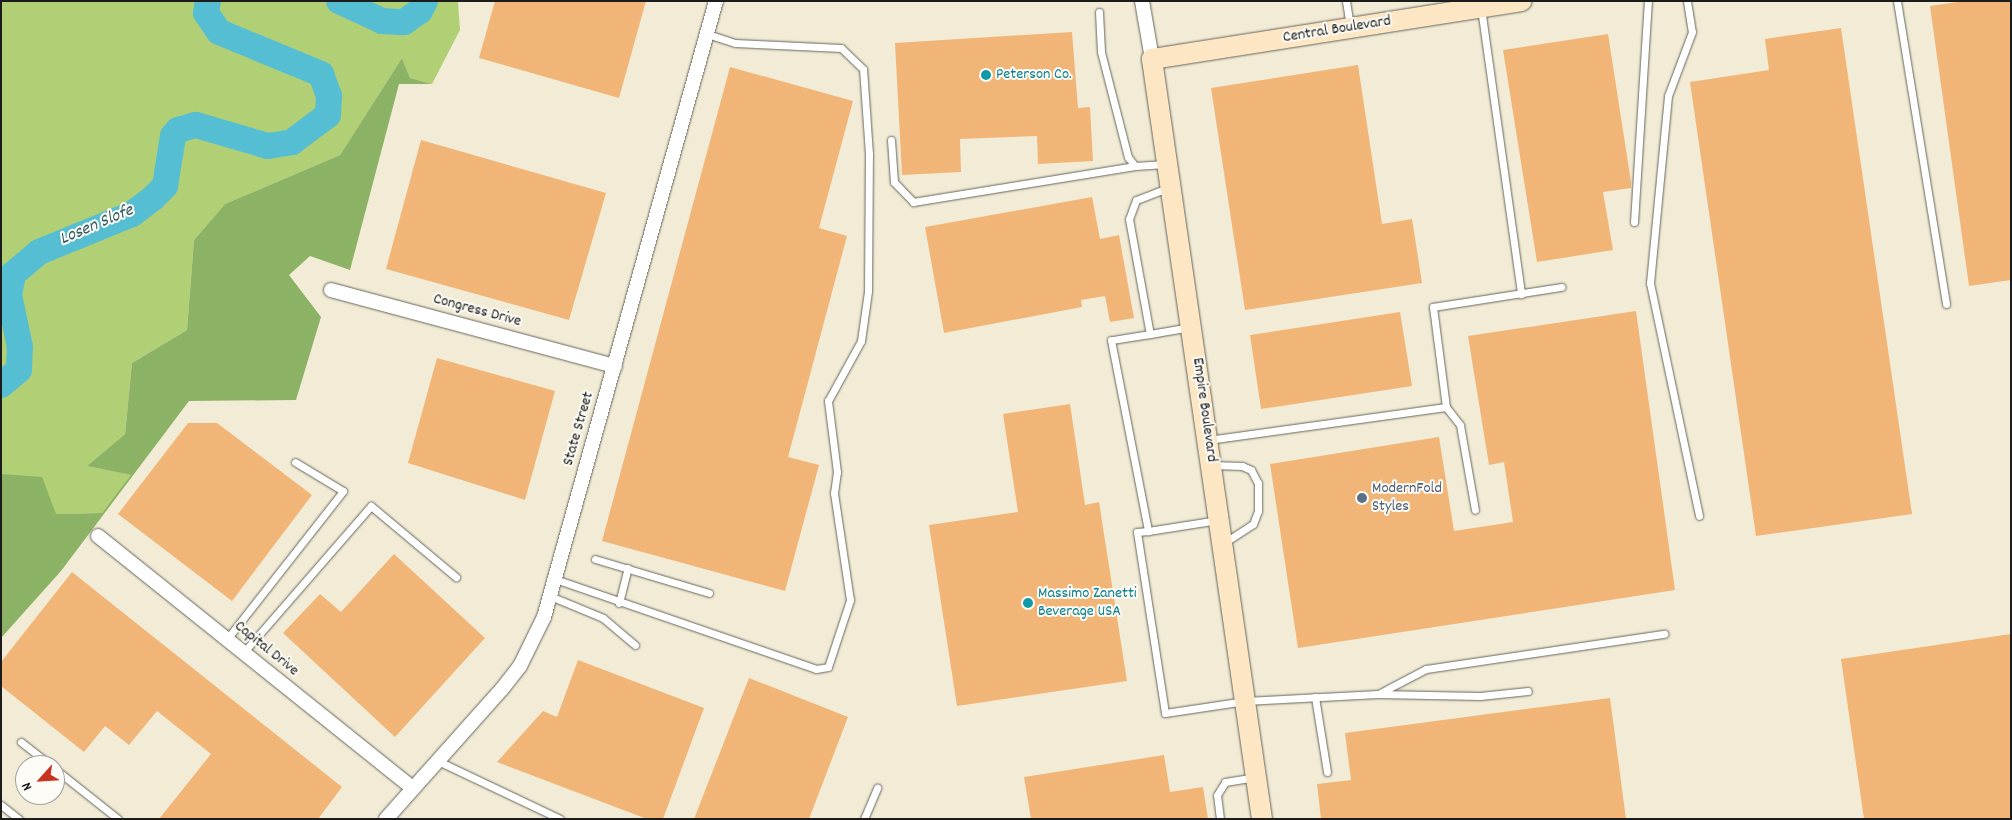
<!DOCTYPE html>
<html>
<head>
<meta charset="utf-8">
<style>
	body { margin:0 }
	#map { position:relative; width:2012px; height:820px; overflow:hidden; background:#f2ecd6; font-family:Dekko,sans-serif }
	div>[style] { position:absolute }
	[style*='--x'] { left:calc(var(--x)*1px); top:calc(var(--y)*1px); width:calc(var(--w)*1px); rotate:calc(var(--a)*1deg) }
	.green>* { inset:0; background:#b1cf75 }
	.forest>* { inset:0; background:#8cb266 }
	.river>* { height:26px; margin:-13px; padding:0 13px; transform-origin:13px; border-radius:13px; background:#56bed3 }
	.building>* { inset:0; background:#f1b577 }
	.roads { filter:drop-shadow(0 0 1px #67655d) drop-shadow(0 0 1px #67655d) }
	.lane>* { height:7px; margin:-3.5px; padding:0 3.5px; transform-origin:3.5px; border-radius:3.5px; background:#fff }
	.street>* { height:14px; margin:-7px; padding:0 7px; transform-origin:7px; border-radius:7px; background:#fff }
	.secondary>* { height:20px; margin:-10px; padding:0 10px; transform-origin:10px; border-radius:10px; background:#fce6c4 }
	.dots>* { width:14px; height:14px; translate:-50% -50%; box-sizing:border-box; border:2px solid #fdfcf7; border-radius:50% }
	span { translate:-50% -50%; white-space:nowrap; text-align:center; line-height:1.15; -webkit-text-stroke:4px #fdfcf7; paint-order:stroke }
	.street-label { font-size:16px; color:#1c1c1c }
	.culture-label { font-size:16px; color:#0d838f }
	.left { translate:0 -50%; text-align:left }
	.service-label { font-size:16px; color:#4e5e75 }
	.water-label { font-size:18px; color:#335d65; font-style:italic }
	.frame { position:absolute; inset:0; border:2px solid #1c1c1c; pointer-events:none }
	.north { position:absolute; left:15px; top:755px; width:50px; height:50px; box-sizing:border-box; background:#fdfcf7; border:1px solid #a3a29f; border-radius:50%; rotate:244deg; font-size:14px; font-weight:700; line-height:20px; text-align:center; color:#1c1c1c }
	.north::after { content:''; display:block; margin:auto; width:18px; height:22px; background:#c8321e; clip-path:polygon(50% 0,100% 100%,50% 72%,0 100%) }
</style>
</head>
<body>
<div id="map">
	<div class="green">
		<i style="clip-path:polygon(1px 1px,458px 1px,460px 30px,432px 84px,410px 78px,402px 58px,340px 155px,225px 204px,194px 240px,187px 330px,132px 363px,125px 434px,87px 466px,132px 475px,102px 513px,56px 514px,1px 539px)"></i>
	</div>
	<div class="forest">
		<i style="clip-path:polygon(402px 58px,410px 78px,432px 84px,399px 84px,350px 270px,310px 256px,289px 275px,321px 317px,296px 400px,189px 401px,61px 571px,1px 638px,1px 474px,42px 477px,56px 514px,102px 513px,131px 475px,87px 466px,125px 434px,132px 363px,187px 330px,194px 240px,225px 204px,340px 155px)"></i>
	</div>
	<div class="river">
		<i style="--x:339;--y:1;--w:47;--a:24.9"></i>
		<i style="--x:382;--y:21;--w:22;--a:3"></i>
		<i style="--x:404;--y:22;--w:19;--a:-35"></i>
		<i style="--x:420;--y:11;--w:11;--a:-63"></i>
		<i style="--x:1;--y:385;--w:23;--a:-40"></i>
		<i style="--x:19;--y:370;--w:23;--a:-88"></i>
		<i style="--x:20;--y:347;--w:53;--a:-101.9"></i>
		<i style="--x:9;--y:295;--w:21;--a:-79"></i>
		<i style="--x:13;--y:274;--w:34;--a:-40"></i>
		<i style="--x:39;--y:252;--w:100;--a:-22.2"></i>
		<i style="--x:132;--y:214;--w:26;--a:-37"></i>
		<i style="--x:153;--y:198;--w:17;--a:-45"></i>
		<i style="--x:165;--y:186;--w:51;--a:-80.9"></i>
		<i style="--x:173;--y:136;--w:8;--a:-50"></i>
		<i style="--x:178;--y:130;--w:19;--a:-16"></i>
		<i style="--x:196;--y:125;--w:75;--a:16.3"></i>
		<i style="--x:268;--y:146;--w:24;--a:-9"></i>
		<i style="--x:292;--y:142;--w:45;--a:-36.9"></i>
		<i style="--x:328;--y:115;--w:19;--a:-87"></i>
		<i style="--x:329;--y:96;--w:23;--a:-110"></i>
		<i style="--x:321;--y:74;--w:110;--a:-157.6"></i>
		<i style="--x:219;--y:32;--w:23;--a:-124"></i>
		<i style="--x:206;--y:13;--w:12;--a:-81"></i>
	</div>
	<div class="building">
		<i style="clip-path:polygon(495px 1px,646px 1px,619px 98px,479px 58px)"></i>
		<i style="clip-path:polygon(1964px 1px,2011px 1px,2011px 280px,1969px 286px,1930px 6px)"></i>
		<i style="clip-path:polygon(1841px 28px,1912px 514px,1756px 536px,1690px 82px,1769px 70px,1765px 39px)"></i>
		<i style="clip-path:polygon(1072px 32px,1078px 108px,1090px 107px,1093px 161px,1038px 164px,1037px 136px,960px 139px,961px 172px,902px 175px,895px 43px)"></i>
		<i style="clip-path:polygon(1608px 34px,1631px 182px,1631px 188px,1603px 192px,1613px 250px,1537px 262px,1503px 50px)"></i>
		<i style="clip-path:polygon(1358px 65px,1382px 224px,1412px 219px,1422px 283px,1245px 310px,1211px 88px)"></i>
		<i style="clip-path:polygon(730px 67px,853px 101px,819px 228px,847px 236px,788px 457px,819px 465px,785px 591px,602px 541px)"></i>
		<i style="clip-path:polygon(421px 140px,606px 193px,569px 320px,386px 269px)"></i>
		<i style="clip-path:polygon(1092px 197px,1100px 239px,1119px 235px,1134px 318px,1110px 322px,1105px 296px,1081px 300px,1082px 307px,944px 333px,925px 227px)"></i>
		<i style="clip-path:polygon(1636px 311px,1675px 590px,1298px 648px,1270px 464px,1439px 437px,1454px 531px,1513px 522px,1504px 462px,1489px 465px,1468px 336px)"></i>
		<i style="clip-path:polygon(1400px 312px,1412px 386px,1261px 409px,1250px 335px)"></i>
		<i style="clip-path:polygon(437px 358px,555px 391px,525px 500px,408px 463px)"></i>
		<i style="clip-path:polygon(1070px 404px,1085px 505px,1099px 502px,1127px 681px,957px 706px,929px 525px,1018px 512px,1003px 414px)"></i>
		<i style="clip-path:polygon(188px 423px,217px 423px,312px 495px,232px 601px,118px 514px)"></i>
		<i style="clip-path:polygon(394px 554px,485px 638px,395px 737px,283px 633px,320px 594px,341px 612px)"></i>
		<i style="clip-path:polygon(72px 572px,342px 787px,318px 819px,159px 819px,211px 754px,157px 711px,129px 745px,105px 726px,84px 752px,1px 686px,1px 662px)"></i>
		<i style="clip-path:polygon(2011px 634px,2011px 819px,1864px 819px,1841px 659px)"></i>
		<i style="clip-path:polygon(578px 660px,704px 708px,663px 819px,647px 819px,497px 762px,543px 711px,557px 717px)"></i>
		<i style="clip-path:polygon(749px 678px,848px 717px,809px 819px,694px 819px)"></i>
		<i style="clip-path:polygon(1610px 698px,1626px 819px,1321px 819px,1317px 784px,1351px 780px,1345px 733px)"></i>
		<i style="clip-path:polygon(1164px 755px,1170px 792px,1203px 787px,1208px 819px,1031px 819px,1024px 777px)"></i>
	</div>
	<div class="roads">
		<div class="lane">
			<i style="--x:1346;--y:1;--w:26;--a:81"></i>
			<i style="--x:1687;--y:1;--w:31;--a:81"></i>
			<i style="--x:1692;--y:32;--w:68;--a:110.6"></i>
			<i style="--x:1668;--y:96;--w:188;--a:95.5"></i>
			<i style="--x:1650;--y:283;--w:238;--a:78.1"></i>
			<i style="--x:1897;--y:1;--w:307;--a:80.8"></i>
			<i style="--x:1481;--y:8;--w:289;--a:82"></i>
			<i style="--x:1099;--y:12;--w:40;--a:87.1"></i>
			<i style="--x:1101;--y:52;--w:108;--a:75.6"></i>
			<i style="--x:1128;--y:157;--w:11;--a:52"></i>
			<i style="--x:1135;--y:166;--w:30;--a:-4"></i>
			<i style="--x:891;--y:140;--w:42;--a:85.9"></i>
			<i style="--x:894;--y:182;--w:28;--a:46"></i>
			<i style="--x:913;--y:202;--w:225;--a:-9.2"></i>
			<i style="--x:1170;--y:187;--w:36;--a:159"></i>
			<i style="--x:1136;--y:200;--w:20;--a:110"></i>
			<i style="--x:1129;--y:219;--w:117;--a:79.7"></i>
			<i style="--x:1150;--y:334;--w:41;--a:-9.9"></i>
			<i style="--x:1634;--y:222;--w:221;--a:-86.4"></i>
			<i style="--x:1150;--y:334;--w:39;--a:171"></i>
			<i style="--x:1111;--y:340;--w:195;--a:79"></i>
			<i style="--x:1148;--y:531;--w:71;--a:-8.9"></i>
			<i style="--x:1446;--y:407;--w:23;--a:52"></i>
			<i style="--x:1460;--y:425;--w:86;--a:80"></i>
			<i style="--x:1208;--y:440;--w:240;--a:-7.9"></i>
			<i style="--x:1446;--y:407;--w:101;--a:-97.4"></i>
			<i style="--x:1433;--y:307;--w:130;--a:-8.9"></i>
			<i style="--x:1212;--y:465;--w:30;--a:2"></i>
			<i style="--x:1242;--y:466;--w:10;--a:24"></i>
			<i style="--x:1251;--y:470;--w:15;--a:62"></i>
			<i style="--x:1258;--y:483;--w:28;--a:90"></i>
			<i style="--x:1258;--y:511;--w:14;--a:111"></i>
			<i style="--x:1253;--y:524;--w:35;--a:147"></i>
			<i style="--x:1148;--y:531;--w:11;--a:175"></i>
			<i style="--x:1137;--y:532;--w:183;--a:81.2"></i>
			<i style="--x:1165;--y:713;--w:81;--a:-8.5"></i>
			<i style="--x:1245;--y:701;--w:133;--a:-3"></i>
			<i style="--x:1378;--y:694;--w:102;--a:1.1"></i>
			<i style="--x:1480;--y:696;--w:48;--a:-5.9"></i>
			<i style="--x:595;--y:559;--w:119;--a:16.6"></i>
			<i style="--x:555;--y:579;--w:276;--a:19"></i>
			<i style="--x:816;--y:669;--w:12;--a:-9"></i>
			<i style="--x:828;--y:667;--w:71;--a:-71.8"></i>
			<i style="--x:850;--y:600;--w:108;--a:-98.5"></i>
			<i style="--x:834;--y:493;--w:21;--a:-82"></i>
			<i style="--x:837;--y:472;--w:72;--a:-97.2"></i>
			<i style="--x:828;--y:401;--w:68;--a:-61.2"></i>
			<i style="--x:861;--y:341;--w:50;--a:-82"></i>
			<i style="--x:868;--y:291;--w:137;--a:-89.6"></i>
			<i style="--x:869;--y:154;--w:85;--a:-94"></i>
			<i style="--x:863;--y:69;--w:30;--a:-136"></i>
			<i style="--x:841;--y:48;--w:106;--a:-177.3"></i>
			<i style="--x:735;--y:43;--w:28;--a:-162"></i>
			<i style="--x:550;--y:596;--w:57;--a:22.5"></i>
			<i style="--x:603;--y:618;--w:42;--a:40.2"></i>
			<i style="--x:619;--y:603;--w:36;--a:-76"></i>
			<i style="--x:227;--y:639;--w:188;--a:-51.9"></i>
			<i style="--x:343;--y:491;--w:56;--a:-148.9"></i>
			<i style="--x:243;--y:653;--w:195;--a:-49"></i>
			<i style="--x:371;--y:506;--w:111;--a:39.9"></i>
			<i style="--x:1380;--y:693;--w:52;--a:-27.6"></i>
			<i style="--x:1426;--y:669;--w:241;--a:-8.4"></i>
			<i style="--x:1315;--y:697;--w:76;--a:80.9"></i>
			<i style="--x:21;--y:742;--w:37;--a:38"></i>
			<i style="--x:438;--y:761;--w:135;--a:25.4"></i>
			<i style="--x:55;--y:769;--w:80;--a:38.4"></i>
			<i style="--x:1;--y:805;--w:23;--a:38"></i>
			<i style="--x:864;--y:819;--w:34;--a:-67"></i>
			<i style="--x:1220;--y:819;--w:24;--a:-97"></i>
			<i style="--x:1217;--y:795;--w:15;--a:-58"></i>
			<i style="--x:1225;--y:782;--w:30;--a:-9"></i>
		</div>
		<div class="street">
			<i style="--x:1142;--y:1;--w:59;--a:80.2"></i>
			<i style="--x:331;--y:290;--w:294;--a:15"></i>
			<i style="--x:98;--y:536;--w:403;--a:38.7"></i>
			<i style="--x:386;--y:819;--w:174;--a:-48.3"></i>
			<i style="--x:502;--y:689;--w:29;--a:-52"></i>
			<i style="--x:520;--y:666;--w:55;--a:-63.9"></i>
			<i style="--x:544;--y:617;--w:640;--a:-74.4"></i>
		</div>
		<div class="secondary">
			<i style="--x:1262;--y:819;--w:768;--a:-98.24"></i>
			<i style="--x:1152;--y:59;--w:374;--a:-8.9"></i>
		</div>
	</div>
	<div class="dots">
		<i style="left:986px;top:75px;background:#0f9aa8"></i>
		<i style="left:1362px;top:498px;background:#5c6f8a"></i>
		<i style="left:1028px;top:603px;background:#0f9aa8"></i>
	</div>
	<div class="street-label">
		<span style="left:1337px;top:30px;rotate:-9deg">Central Boulevard</span>
		<span style="left:477px;top:311px;rotate:15deg">Congress Drive</span>
		<span style="left:1204px;top:410px;rotate:82deg">Empire Boulevard</span>
		<span style="left:579px;top:429px;rotate:-74deg">State Street</span>
		<span style="left:266px;top:649px;rotate:39deg">Capital Drive</span>
	</div>
	<div class="culture-label">
		<span class="left" style="left:996px;top:75px">Peterson Co.</span>
		<span class="left" style="left:1038px;top:603px">Massimo Zanetti<br>Beverage USA</span>
	</div>
	<div class="service-label">
		<span class="left" style="left:1372px;top:498px">ModernFold<br>Styles</span>
	</div>
	<div class="water-label">
		<span style="left:97px;top:226px;rotate:-23deg">Losen Slofe</span>
	</div>
	<div class="frame"></div>
	<div class="north">N</div>
</div>
</body>
</html>
